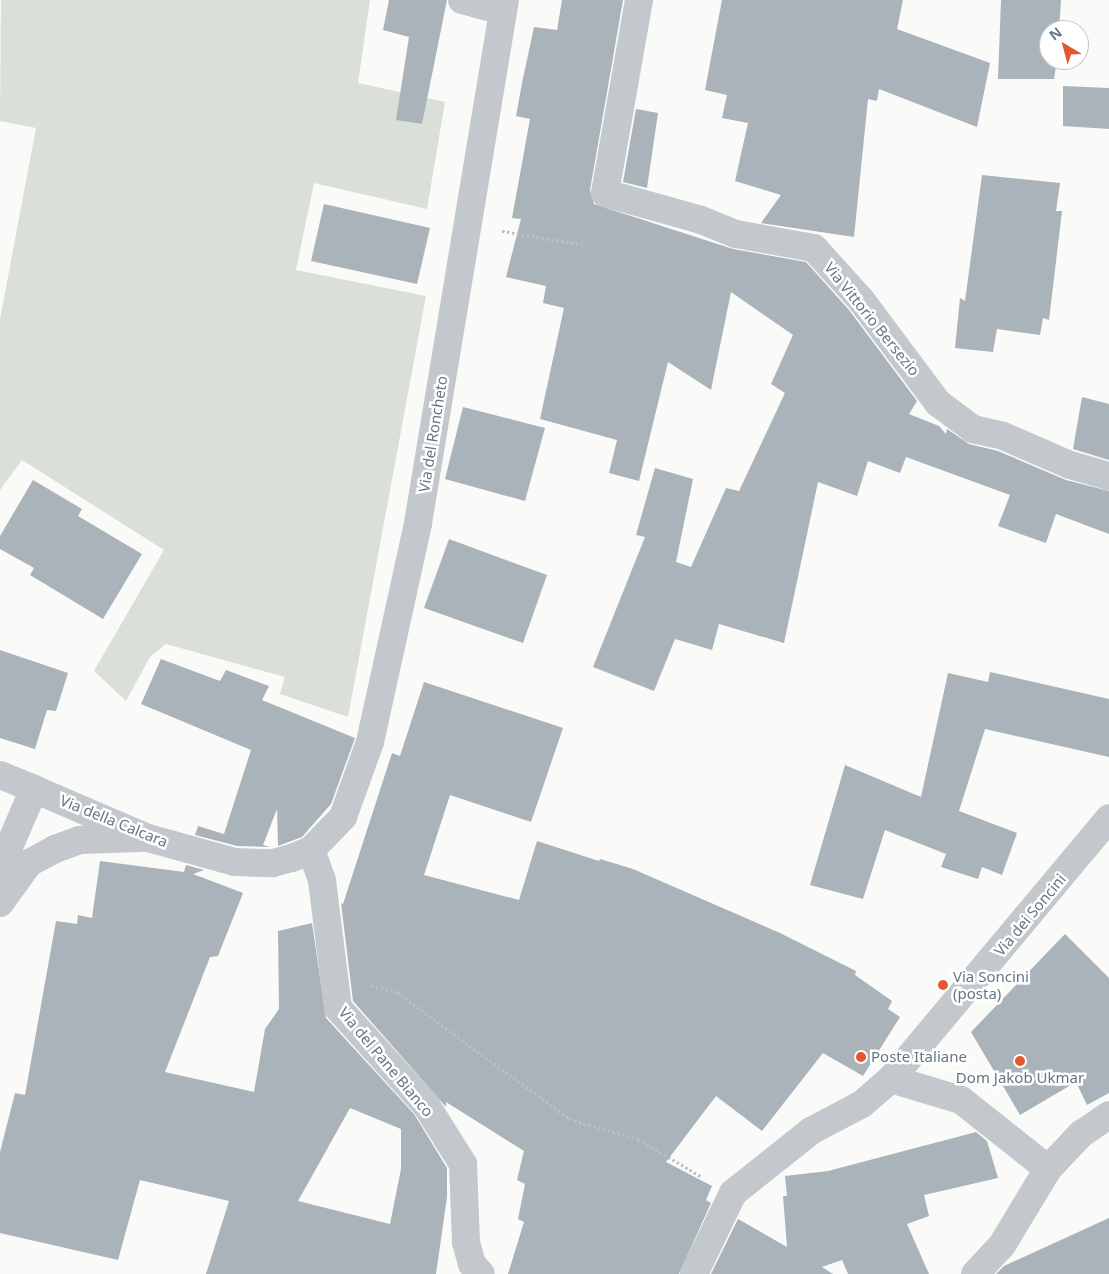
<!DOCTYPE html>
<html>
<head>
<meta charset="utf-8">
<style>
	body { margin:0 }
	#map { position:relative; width:1109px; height:1274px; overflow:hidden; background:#fafaf8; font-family:"Noto Sans",sans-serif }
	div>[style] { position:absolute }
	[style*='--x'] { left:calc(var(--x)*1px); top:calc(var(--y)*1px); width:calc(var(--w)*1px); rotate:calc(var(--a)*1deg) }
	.green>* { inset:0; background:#dadfd7 }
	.building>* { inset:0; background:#aab3b9 }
	.path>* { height:3px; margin-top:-1.5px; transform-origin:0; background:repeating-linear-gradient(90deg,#bbbfc2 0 2.5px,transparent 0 5px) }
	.minor>* { height:28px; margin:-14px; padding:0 14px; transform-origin:14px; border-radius:14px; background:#c3c8cc }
	.tertiary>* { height:28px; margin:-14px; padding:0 14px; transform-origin:14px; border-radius:14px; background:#c3c8cc }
	.dots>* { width:14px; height:14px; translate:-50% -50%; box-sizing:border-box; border:2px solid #fff; border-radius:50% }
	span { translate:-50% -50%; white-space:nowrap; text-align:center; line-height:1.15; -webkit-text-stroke:5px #fff; paint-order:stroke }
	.street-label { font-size:15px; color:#657683 }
	.poi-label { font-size:15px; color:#657683 }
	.left { translate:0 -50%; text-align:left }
	.north { position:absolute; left:1039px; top:20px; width:50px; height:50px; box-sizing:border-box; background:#fff; border:1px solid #c1c8cd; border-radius:50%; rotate:323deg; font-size:14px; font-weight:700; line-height:20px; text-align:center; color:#657683 }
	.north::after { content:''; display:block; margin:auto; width:18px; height:22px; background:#e4572e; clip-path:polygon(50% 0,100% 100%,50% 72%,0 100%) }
</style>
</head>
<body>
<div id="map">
	<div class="green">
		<i style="clip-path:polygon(1px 0,370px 0,358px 83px,445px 102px,427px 209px,314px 183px,296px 270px,426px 296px,348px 717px,280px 694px,285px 677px,166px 644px,150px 657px,126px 701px,94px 671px,164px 550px,22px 460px,0 490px,0 319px,36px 128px,0 121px)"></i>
	</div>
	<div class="building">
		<i style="clip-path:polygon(389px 0,447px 0,422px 124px,396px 120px,409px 37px,383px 30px)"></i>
		<i style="clip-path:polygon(562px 0,623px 0,590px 190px,594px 204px,733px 249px,806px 262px,849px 310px,917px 401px,909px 414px,939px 426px,946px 434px,947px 429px,969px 444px,998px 451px,1066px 480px,1109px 491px,1109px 534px,1056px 514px,1046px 543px,998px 526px,1010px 495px,906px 457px,900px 473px,868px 461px,857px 496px,818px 482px,784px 643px,719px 624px,712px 650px,675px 639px,654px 691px,593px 667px,645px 537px,636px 535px,655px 468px,693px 479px,676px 562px,691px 567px,726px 488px,739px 491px,785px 393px,771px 384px,793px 335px,731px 292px,711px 390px,668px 362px,639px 481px,609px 473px,617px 440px,540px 419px,564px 308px,543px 303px,546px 286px,506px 277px,521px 219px,512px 218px,530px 119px,516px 116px,522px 83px,534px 27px,557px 30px)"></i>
		<i style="clip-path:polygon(722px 0,903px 0,897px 29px,990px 63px,977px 127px,879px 89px,877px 101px,868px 99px,854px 237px,761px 223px,781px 195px,735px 181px,748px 123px,722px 118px,727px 95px,705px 90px)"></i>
		<i style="clip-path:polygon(1001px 0,1061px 0,1059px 30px,1049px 30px,1049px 60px,1057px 60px,1054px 79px,998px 79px)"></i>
		<i style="clip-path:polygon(1063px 86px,1109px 88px,1109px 129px,1063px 126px)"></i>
		<i style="clip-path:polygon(636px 109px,658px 113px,647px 188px,623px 182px)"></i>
		<i style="clip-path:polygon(982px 175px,1060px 183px,1056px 211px,1062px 211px,1049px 320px,1043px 318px,1040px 335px,997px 329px,993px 352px,955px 348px,960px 298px,965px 301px)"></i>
		<i style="clip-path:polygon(324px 204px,430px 228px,417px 284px,311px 261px)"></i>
		<i style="clip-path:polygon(1082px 397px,1109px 404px,1109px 460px,1073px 449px)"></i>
		<i style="clip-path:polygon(463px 407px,545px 428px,525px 501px,445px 479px)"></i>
		<i style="clip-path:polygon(33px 480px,82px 509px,78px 516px,142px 554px,103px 619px,30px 575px,34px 568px,0 549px,0 536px)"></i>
		<i style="clip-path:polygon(449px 539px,547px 575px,523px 643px,424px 608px)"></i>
		<i style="clip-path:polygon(0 650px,68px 673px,56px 711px,47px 710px,35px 749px,0 738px)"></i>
		<i style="clip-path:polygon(161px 659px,220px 681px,226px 670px,269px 686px,262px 700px,355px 738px,331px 804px,302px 837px,278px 846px,277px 809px,263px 845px,270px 847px,237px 846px,195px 835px,198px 826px,224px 834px,251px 750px,141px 704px)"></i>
		<i style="clip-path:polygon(990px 672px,1109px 699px,1109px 757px,985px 729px,959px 811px,1017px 833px,1002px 875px,982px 867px,978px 879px,941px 867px,946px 854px,885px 830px,863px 899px,810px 885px,845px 765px,921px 797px,948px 673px,988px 682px)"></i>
		<i style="clip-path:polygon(424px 682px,563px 728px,531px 822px,450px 795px,424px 875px,519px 900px,537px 841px,599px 861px,600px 859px,633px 869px,780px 933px,856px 971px,855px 975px,892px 1001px,888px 1009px,900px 1017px,863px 1076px,823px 1053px,762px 1131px,716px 1096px,666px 1162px,712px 1186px,706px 1200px,711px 1203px,679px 1274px,508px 1274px,524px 1222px,518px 1219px,525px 1184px,517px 1180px,524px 1151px,446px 1102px,446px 1107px,353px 1001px,341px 903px,343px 904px,392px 753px,400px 756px)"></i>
		<i style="clip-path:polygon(evenodd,100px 861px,184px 872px,186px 865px,204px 870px,193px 874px,243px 893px,218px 956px,210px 957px,165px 1072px,254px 1092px,265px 1029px,279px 1009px,278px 931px,312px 923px,326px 1018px,414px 1114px,447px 1168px,447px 1197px,436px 1274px,206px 1274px,229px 1201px,140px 1180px,118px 1260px,0 1233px,0 1152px,15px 1093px,25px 1095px,56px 921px,77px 924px,78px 915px,92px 918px,100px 861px,350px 1108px,401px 1129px,401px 1169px,390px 1224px,298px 1201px,350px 1108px)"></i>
		<i style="clip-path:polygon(1065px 934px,1109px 978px,1109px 1093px,1087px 1105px,1076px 1082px,1020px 1115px,971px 1032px)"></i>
		<i style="clip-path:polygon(976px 1132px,987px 1141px,998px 1178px,924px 1195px,929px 1216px,907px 1224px,929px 1274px,848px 1274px,842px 1260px,822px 1267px,833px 1274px,711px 1274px,738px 1219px,787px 1247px,783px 1196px,787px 1196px,785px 1176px,828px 1171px)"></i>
		<i style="clip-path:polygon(1109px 1218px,1109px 1274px,996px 1274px,1004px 1266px)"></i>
	</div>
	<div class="path">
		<i style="--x:502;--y:231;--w:84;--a:9.6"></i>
		<i style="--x:371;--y:986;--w:27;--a:13"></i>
		<i style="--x:397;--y:992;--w:214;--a:36.4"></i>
		<i style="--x:569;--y:1119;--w:72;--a:16.2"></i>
		<i style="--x:638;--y:1139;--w:74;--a:30.7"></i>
	</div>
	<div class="minor">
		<i style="--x:462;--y:0;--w:42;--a:15"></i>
		<i style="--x:639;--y:0;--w:196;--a:100"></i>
		<i style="--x:605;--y:193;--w:100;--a:15.7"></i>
		<i style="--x:701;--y:220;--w:38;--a:22"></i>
		<i style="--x:736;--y:234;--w:79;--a:10.2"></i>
		<i style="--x:814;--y:248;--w:70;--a:47.9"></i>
		<i style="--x:861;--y:300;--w:129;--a:53.2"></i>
		<i style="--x:938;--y:403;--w:44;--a:36.6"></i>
		<i style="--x:973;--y:429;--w:31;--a:13"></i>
		<i style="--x:1003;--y:436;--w:73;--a:23.4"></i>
		<i style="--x:1070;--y:465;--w:41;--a:15.8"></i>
		<i style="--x:0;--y:775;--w:37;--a:22"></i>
		<i style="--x:311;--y:850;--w:33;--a:70"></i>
		<i style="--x:322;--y:881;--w:128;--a:82.8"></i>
		<i style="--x:338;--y:1008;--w:131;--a:47.8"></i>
		<i style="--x:426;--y:1105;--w:70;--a:57.9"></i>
		<i style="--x:463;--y:1164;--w:78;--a:87.8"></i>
		<i style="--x:466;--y:1242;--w:23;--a:75"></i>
		<i style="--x:472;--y:1264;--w:13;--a:48"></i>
		<i style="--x:0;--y:881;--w:28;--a:-77"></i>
		<i style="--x:6;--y:854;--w:71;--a:-66.7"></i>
		<i style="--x:34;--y:789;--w:124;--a:23.3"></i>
		<i style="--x:148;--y:838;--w:90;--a:15.4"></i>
		<i style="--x:235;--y:862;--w:38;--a:2"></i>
		<i style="--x:273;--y:863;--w:20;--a:-15"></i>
		<i style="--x:292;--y:858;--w:21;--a:-23"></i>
		<i style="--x:311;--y:850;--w:46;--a:-45.9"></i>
		<i style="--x:343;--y:817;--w:80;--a:-70.2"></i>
		<i style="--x:370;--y:742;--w:224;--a:-77.6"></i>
		<i style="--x:418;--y:523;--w:530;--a:-80.56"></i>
		<i style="--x:0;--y:903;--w:49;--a:-54.1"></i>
		<i style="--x:29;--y:863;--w:30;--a:-28"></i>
		<i style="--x:55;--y:849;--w:27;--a:-20"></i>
		<i style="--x:80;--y:840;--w:61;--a:-1.9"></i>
		<i style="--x:891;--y:1079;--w:73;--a:16.7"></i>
		<i style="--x:961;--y:1100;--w:111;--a:38.4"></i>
		<i style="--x:975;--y:1274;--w:40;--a:-47"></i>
		<i style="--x:1002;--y:1245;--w:89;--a:-58.8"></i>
		<i style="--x:1048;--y:1169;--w:48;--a:-46.7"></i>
		<i style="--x:1081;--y:1134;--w:34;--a:-34"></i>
	</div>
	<div class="tertiary">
		<i style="--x:694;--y:1274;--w:90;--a:-64.3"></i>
		<i style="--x:733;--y:1193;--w:100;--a:-38.5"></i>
		<i style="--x:811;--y:1131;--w:58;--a:-27.9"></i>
		<i style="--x:862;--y:1104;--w:38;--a:-41"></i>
		<i style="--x:891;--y:1079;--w:340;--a:-50.1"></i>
	</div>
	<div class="dots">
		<i style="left:943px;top:985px;background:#e4572e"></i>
		<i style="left:861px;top:1057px;background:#e4572e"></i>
		<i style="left:1020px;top:1061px;background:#e4572e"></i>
	</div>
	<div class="street-label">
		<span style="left:872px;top:319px;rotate:51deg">Via Vittorio Bersezio</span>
		<span style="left:433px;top:434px;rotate:-81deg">Via del Roncheto</span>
		<span style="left:114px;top:821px;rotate:22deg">Via della Calcara</span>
		<span style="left:1030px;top:915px;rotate:-50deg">Via dei Soncini</span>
		<span style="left:386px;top:1062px;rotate:50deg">Via del Pane Bianco</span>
	</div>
	<div class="poi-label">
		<span class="left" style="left:953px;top:985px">Via Soncini<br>(posta)</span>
		<span class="left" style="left:871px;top:1057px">Poste Italiane</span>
		<span style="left:1020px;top:1078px">Dom Jakob Ukmar</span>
	</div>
	<div class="north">N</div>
</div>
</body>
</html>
